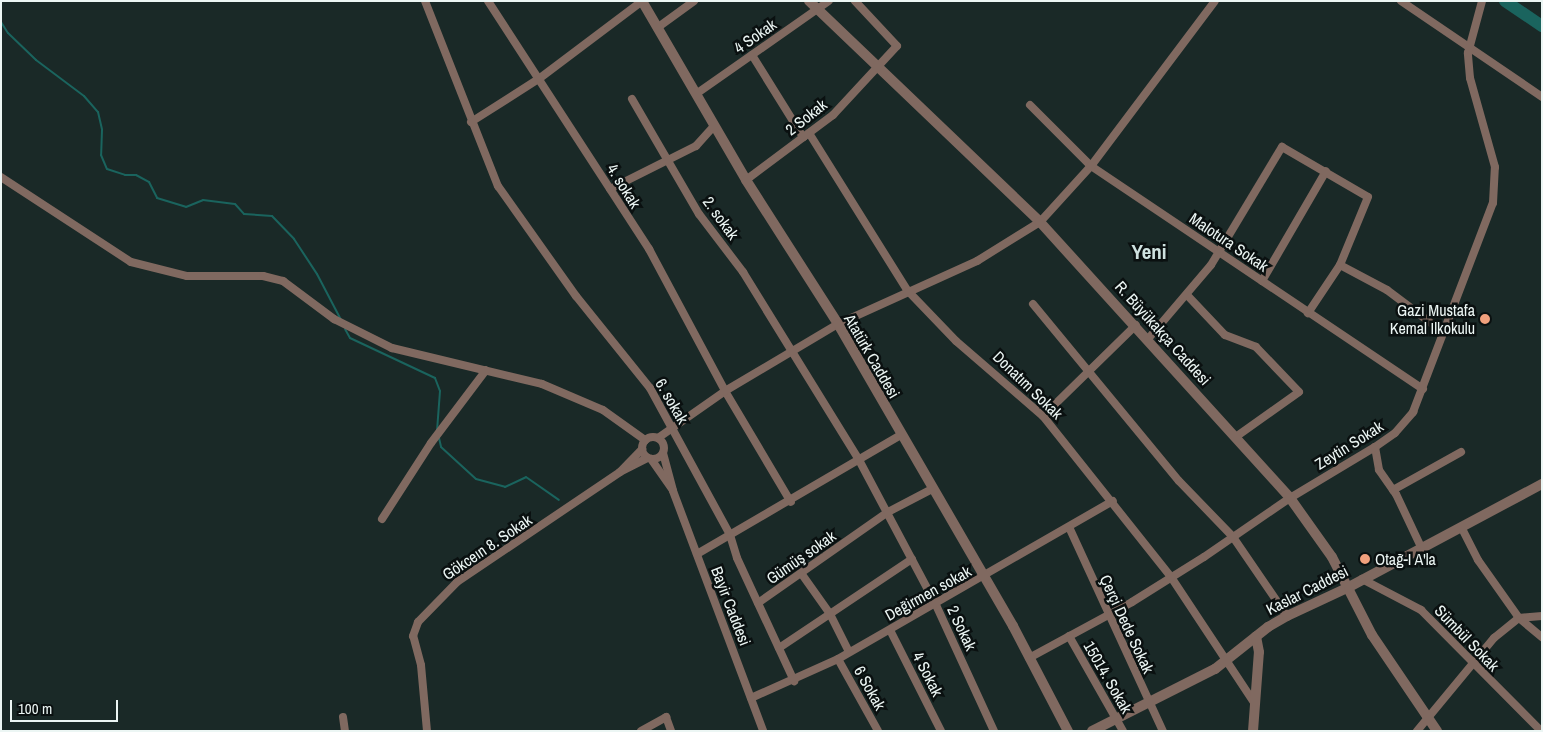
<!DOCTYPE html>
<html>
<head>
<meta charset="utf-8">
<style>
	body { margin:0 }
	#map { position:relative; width:1543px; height:732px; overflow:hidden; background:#1a2927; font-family:"Archivo Narrow",sans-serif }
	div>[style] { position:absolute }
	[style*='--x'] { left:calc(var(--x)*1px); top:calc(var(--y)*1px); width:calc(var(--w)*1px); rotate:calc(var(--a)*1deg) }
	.stream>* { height:2px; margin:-1px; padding:0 1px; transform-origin:1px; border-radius:1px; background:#1a645e }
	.river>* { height:12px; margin:-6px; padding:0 6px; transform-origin:6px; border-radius:6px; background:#1a645e }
	.minor>* { height:8px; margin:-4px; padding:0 4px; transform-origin:4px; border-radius:4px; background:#806960 }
	.minor>.ring { margin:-4px; padding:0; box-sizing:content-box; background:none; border:8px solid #806960; border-radius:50% }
	.tertiary>* { height:10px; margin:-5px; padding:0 5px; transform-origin:5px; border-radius:5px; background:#806960 }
	.dots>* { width:14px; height:14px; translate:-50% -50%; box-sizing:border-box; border:2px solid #0a1010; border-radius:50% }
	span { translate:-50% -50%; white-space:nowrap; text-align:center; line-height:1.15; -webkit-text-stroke:5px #0a1010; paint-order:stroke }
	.street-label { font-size:16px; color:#ecf6f4 }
	.poi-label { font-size:16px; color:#ecf6f4 }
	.right { translate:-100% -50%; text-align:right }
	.left { translate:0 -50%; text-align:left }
	.district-label { font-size:21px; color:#cfe2e0; font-weight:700 }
	.frame { position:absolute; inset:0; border:2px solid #ecf6f4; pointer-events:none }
	.scale { position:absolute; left:10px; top:700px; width:108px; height:22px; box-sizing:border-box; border:2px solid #ecf6f4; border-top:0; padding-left:6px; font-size:15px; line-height:18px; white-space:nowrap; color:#ecf6f4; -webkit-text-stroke:4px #0a1010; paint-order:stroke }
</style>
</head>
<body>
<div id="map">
	<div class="stream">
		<i style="--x:1;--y:22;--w:13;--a:58"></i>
		<i style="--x:8;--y:33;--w:39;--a:44"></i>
		<i style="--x:36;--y:60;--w:60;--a:36.9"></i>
		<i style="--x:84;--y:96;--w:21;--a:49"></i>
		<i style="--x:98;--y:112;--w:18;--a:77"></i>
		<i style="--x:102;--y:130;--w:25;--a:92"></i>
		<i style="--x:101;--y:155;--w:15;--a:67"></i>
		<i style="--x:107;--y:169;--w:19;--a:18"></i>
		<i style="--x:125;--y:175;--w:11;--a:0"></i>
		<i style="--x:136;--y:175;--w:15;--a:28"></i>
		<i style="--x:149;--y:182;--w:18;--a:63"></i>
		<i style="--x:157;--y:198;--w:30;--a:17"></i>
		<i style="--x:186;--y:207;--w:18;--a:-22"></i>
		<i style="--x:203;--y:200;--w:32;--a:7"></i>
		<i style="--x:235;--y:204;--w:13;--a:48"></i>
		<i style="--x:244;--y:214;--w:28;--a:4"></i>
		<i style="--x:272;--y:216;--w:32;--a:46"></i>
		<i style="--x:294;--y:239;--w:42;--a:56.7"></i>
		<i style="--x:317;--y:274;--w:52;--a:62.4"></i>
		<i style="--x:345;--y:329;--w:10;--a:61"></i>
		<i style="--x:350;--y:338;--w:94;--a:25.2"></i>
		<i style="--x:435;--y:378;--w:14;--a:69"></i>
		<i style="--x:440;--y:391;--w:40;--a:94.3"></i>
		<i style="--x:439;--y:438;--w:9;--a:77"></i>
		<i style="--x:441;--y:447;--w:47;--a:42.4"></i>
		<i style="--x:476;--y:479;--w:30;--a:15"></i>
		<i style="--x:505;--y:487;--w:23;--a:-25"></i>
		<i style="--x:526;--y:477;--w:40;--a:34.9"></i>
	</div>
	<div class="river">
		<i style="--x:1505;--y:1;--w:45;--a:34"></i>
	</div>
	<div class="minor">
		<i style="--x:425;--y:1;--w:199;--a:68.5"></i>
		<i style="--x:498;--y:186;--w:135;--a:54.7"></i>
		<i style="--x:576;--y:296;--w:118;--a:51.2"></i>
		<i style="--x:650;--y:388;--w:167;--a:61.4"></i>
		<i style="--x:730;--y:535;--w:24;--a:73"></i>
		<i style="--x:737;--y:558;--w:136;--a:65.1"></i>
		<i style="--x:488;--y:1;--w:296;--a:57"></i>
		<i style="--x:649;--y:249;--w:161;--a:61.8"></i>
		<i style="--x:725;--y:391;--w:129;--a:59.3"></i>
		<i style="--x:1401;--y:1;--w:171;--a:34.2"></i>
		<i style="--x:657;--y:28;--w:46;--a:-36.1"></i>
		<i style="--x:752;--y:55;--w:97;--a:58.1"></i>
		<i style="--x:696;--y:94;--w:162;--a:-35"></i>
		<i style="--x:632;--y:99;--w:133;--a:59.8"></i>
		<i style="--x:699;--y:214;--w:73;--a:52.8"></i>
		<i style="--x:743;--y:272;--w:221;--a:58.3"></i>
		<i style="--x:859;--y:460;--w:164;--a:62"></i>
		<i style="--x:936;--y:605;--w:139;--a:65.3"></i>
		<i style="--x:1030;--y:105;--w:86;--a:45"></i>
		<i style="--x:1091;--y:166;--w:400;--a:33.9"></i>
		<i style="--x:471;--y:122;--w:82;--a:-32.5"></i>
		<i style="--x:540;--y:78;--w:128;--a:-37"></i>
		<i style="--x:809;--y:133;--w:185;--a:58"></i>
		<i style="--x:907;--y:290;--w:71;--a:46.1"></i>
		<i style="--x:956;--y:341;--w:115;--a:40.8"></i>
		<i style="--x:1043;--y:416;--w:206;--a:51.5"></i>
		<i style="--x:1171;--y:577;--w:152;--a:56.5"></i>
		<i style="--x:1;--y:177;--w:155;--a:33.2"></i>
		<i style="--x:131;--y:262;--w:58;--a:14"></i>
		<i style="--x:187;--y:276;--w:76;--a:0"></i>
		<i style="--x:263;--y:276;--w:21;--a:14"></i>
		<i style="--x:283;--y:281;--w:64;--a:36.7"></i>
		<i style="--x:334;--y:319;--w:65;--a:26.6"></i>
		<i style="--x:392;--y:348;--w:154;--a:13.5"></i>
		<i style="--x:542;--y:384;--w:66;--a:23.1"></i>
		<i style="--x:603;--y:410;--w:52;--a:35.5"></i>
		<i style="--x:746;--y:180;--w:109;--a:-36.8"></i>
		<i style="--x:833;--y:115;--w:94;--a:-47.2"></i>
		<i style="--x:897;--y:46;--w:62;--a:-133"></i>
		<i style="--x:610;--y:189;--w:96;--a:-26.6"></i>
		<i style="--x:696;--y:146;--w:27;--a:-48"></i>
		<i style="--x:1340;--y:265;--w:53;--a:28"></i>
		<i style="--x:1387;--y:290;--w:70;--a:36.9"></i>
		<i style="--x:1262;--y:281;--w:127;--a:-59.8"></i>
		<i style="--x:1187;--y:295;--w:55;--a:46.5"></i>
		<i style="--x:1225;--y:335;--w:33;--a:21"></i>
		<i style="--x:1256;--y:347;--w:62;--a:46.3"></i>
		<i style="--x:1299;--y:392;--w:76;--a:144.6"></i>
		<i style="--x:1033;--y:304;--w:229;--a:50.5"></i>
		<i style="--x:1179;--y:481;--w:78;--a:46"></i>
		<i style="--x:1233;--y:537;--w:96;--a:55.6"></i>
		<i style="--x:1148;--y:339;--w:97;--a:-49.6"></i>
		<i style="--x:1211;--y:265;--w:138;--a:-59"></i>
		<i style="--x:1282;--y:147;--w:99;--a:30.2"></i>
		<i style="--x:1368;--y:197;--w:74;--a:112.4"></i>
		<i style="--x:1340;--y:265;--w:58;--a:123.7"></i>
		<i style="--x:1043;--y:416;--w:130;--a:-44.4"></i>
		<i class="ring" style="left:642px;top:437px;width:14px;height:14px"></i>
		<i style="--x:658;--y:438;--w:82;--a:-35"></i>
		<i style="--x:725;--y:391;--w:131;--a:-30.7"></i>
		<i style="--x:838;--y:324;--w:153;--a:-24.4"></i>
		<i style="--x:977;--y:261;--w:74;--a:-31.8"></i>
		<i style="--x:1040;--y:222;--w:76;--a:-47.7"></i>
		<i style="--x:1091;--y:166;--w:206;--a:-53.1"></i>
		<i style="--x:1375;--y:447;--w:23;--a:80"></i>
		<i style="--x:1379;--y:470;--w:29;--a:55"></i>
		<i style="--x:1396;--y:494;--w:59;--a:64.7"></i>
		<i style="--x:663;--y:453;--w:39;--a:75"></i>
		<i style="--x:673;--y:491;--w:256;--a:69.4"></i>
		<i style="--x:651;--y:459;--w:37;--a:55"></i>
		<i style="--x:620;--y:472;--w:32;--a:-46"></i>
		<i style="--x:1393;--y:490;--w:78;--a:-29.2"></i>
		<i style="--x:382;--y:519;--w:90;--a:-57.2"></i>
		<i style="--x:431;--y:443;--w:91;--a:-53"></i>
		<i style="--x:1069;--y:527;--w:225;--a:65.3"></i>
		<i style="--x:697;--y:554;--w:236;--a:-30.3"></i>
		<i style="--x:801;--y:573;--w:50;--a:54.7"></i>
		<i style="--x:830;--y:614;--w:42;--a:63.4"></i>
		<i style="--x:1362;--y:579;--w:67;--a:27.7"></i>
		<i style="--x:1421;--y:610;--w:170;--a:45.2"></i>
		<i style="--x:758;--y:603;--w:159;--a:-35"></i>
		<i style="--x:888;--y:512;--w:50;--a:-27.6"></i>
		<i style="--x:1519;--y:618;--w:30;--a:40"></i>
		<i style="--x:1519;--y:618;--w:23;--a:-5"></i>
		<i style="--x:890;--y:630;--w:113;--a:63.2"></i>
		<i style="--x:1069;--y:636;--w:109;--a:60.4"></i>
		<i style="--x:779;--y:648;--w:160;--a:-33.8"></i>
		<i style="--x:1029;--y:658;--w:117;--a:-28.5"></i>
		<i style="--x:1132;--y:602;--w:85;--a:-32"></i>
		<i style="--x:1204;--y:557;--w:104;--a:-34.5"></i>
		<i style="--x:1290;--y:498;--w:99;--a:-31"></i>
		<i style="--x:1375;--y:447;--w:24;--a:-35"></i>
		<i style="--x:1395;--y:433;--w:28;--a:-49"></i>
		<i style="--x:1413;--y:412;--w:224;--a:-69.1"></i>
		<i style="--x:1493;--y:203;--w:36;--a:-87"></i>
		<i style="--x:1495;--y:167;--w:92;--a:-105.7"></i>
		<i style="--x:1470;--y:78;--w:25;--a:-95"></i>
		<i style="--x:1468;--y:53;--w:54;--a:-74.9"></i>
		<i style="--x:838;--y:659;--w:82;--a:60.9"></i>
		<i style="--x:751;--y:698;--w:95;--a:-24.1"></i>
		<i style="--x:838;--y:659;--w:317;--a:-29.9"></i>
		<i style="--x:343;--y:717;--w:14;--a:82"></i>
		<i style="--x:427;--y:731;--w:66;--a:-95.2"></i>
		<i style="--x:421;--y:665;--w:30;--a:-105"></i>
		<i style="--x:413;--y:636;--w:15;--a:-70"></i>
		<i style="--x:418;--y:622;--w:56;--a:-45.7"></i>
		<i style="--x:457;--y:582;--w:197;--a:-34"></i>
		<i style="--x:620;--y:472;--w:31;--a:-27"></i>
		<i style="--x:641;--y:731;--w:29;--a:-29"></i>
		<i style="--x:666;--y:717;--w:15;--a:70"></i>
		<i style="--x:1417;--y:731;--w:121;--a:-50.4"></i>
		<i style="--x:1494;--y:638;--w:32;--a:-39"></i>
		<i style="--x:1519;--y:618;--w:71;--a:-125.3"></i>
		<i style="--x:1478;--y:560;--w:37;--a:-117"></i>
	</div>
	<div class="tertiary">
		<i style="--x:642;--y:1;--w:207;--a:59.8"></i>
		<i style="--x:746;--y:180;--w:171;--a:57.4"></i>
		<i style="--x:838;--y:324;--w:349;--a:59.9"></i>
		<i style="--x:1013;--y:626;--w:119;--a:62.4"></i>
		<i style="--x:809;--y:1;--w:320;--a:43.7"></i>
		<i style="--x:1040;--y:222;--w:372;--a:47.8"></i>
		<i style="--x:1290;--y:498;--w:72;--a:54.6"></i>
		<i style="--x:1332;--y:557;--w:88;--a:62.9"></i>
		<i style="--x:1372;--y:635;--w:116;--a:55.9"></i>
		<i style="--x:1092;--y:731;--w:138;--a:-26.8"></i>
		<i style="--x:1215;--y:669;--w:68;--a:-38.4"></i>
		<i style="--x:1268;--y:627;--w:22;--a:-30"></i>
		<i style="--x:1287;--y:616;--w:68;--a:-25.1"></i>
		<i style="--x:1349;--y:587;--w:219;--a:-28.1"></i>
		<i style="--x:1253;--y:731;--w:79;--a:-85.7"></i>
		<i style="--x:1259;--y:652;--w:16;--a:-101"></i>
	</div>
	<div class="dots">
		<i style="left:1485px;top:319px;background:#f1a17d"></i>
		<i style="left:1365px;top:559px;background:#f1a17d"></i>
	</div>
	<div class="street-label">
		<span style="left:755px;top:36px;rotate:-35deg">4 Sokak</span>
		<span style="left:806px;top:117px;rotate:-38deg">2 Sokak</span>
		<span style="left:624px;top:186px;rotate:58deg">4. sokak</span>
		<span style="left:721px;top:218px;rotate:54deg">2. sokak</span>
		<span style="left:1229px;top:242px;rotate:34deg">Malotura Sokak</span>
		<span style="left:1163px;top:333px;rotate:48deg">R. Büyükakça Caddesi</span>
		<span style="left:872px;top:356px;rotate:60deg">Atatürk Caddesi</span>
		<span style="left:1028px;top:385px;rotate:44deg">Donatım Sokak</span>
		<span style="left:672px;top:401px;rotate:60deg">6. sokak</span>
		<span style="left:1349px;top:445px;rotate:-32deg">Zeytin Sokak</span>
		<span style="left:487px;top:547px;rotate:-34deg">Gökceın 8. Sokak</span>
		<span style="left:801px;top:557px;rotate:-35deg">Gümüş sokak</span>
		<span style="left:1307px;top:590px;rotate:-27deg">Kaslar Caddesi</span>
		<span style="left:928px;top:593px;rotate:-29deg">Değirmen sokak</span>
		<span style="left:731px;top:606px;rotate:69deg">Bayir Caddesi</span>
		<span style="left:1127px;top:624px;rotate:65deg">Çerçi Dede Sokak</span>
		<span style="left:962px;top:628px;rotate:65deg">2 Sokak</span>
		<span style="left:1467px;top:638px;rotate:46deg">Sümbül Sokak</span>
		<span style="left:928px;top:674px;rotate:63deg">4 Sokak</span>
		<span style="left:1108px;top:677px;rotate:60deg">15014. Sokak</span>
		<span style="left:870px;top:688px;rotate:61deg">6 Sokak</span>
	</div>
	<div class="poi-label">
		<span class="right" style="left:1475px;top:319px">Gazi Mustafa<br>Kemal Ilkokulu</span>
		<span class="left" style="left:1375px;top:559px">Otağ-I A'la</span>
	</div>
	<div class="district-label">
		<span style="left:1149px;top:252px">Yeni</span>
	</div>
	<div class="frame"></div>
	<div class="scale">100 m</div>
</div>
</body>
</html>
